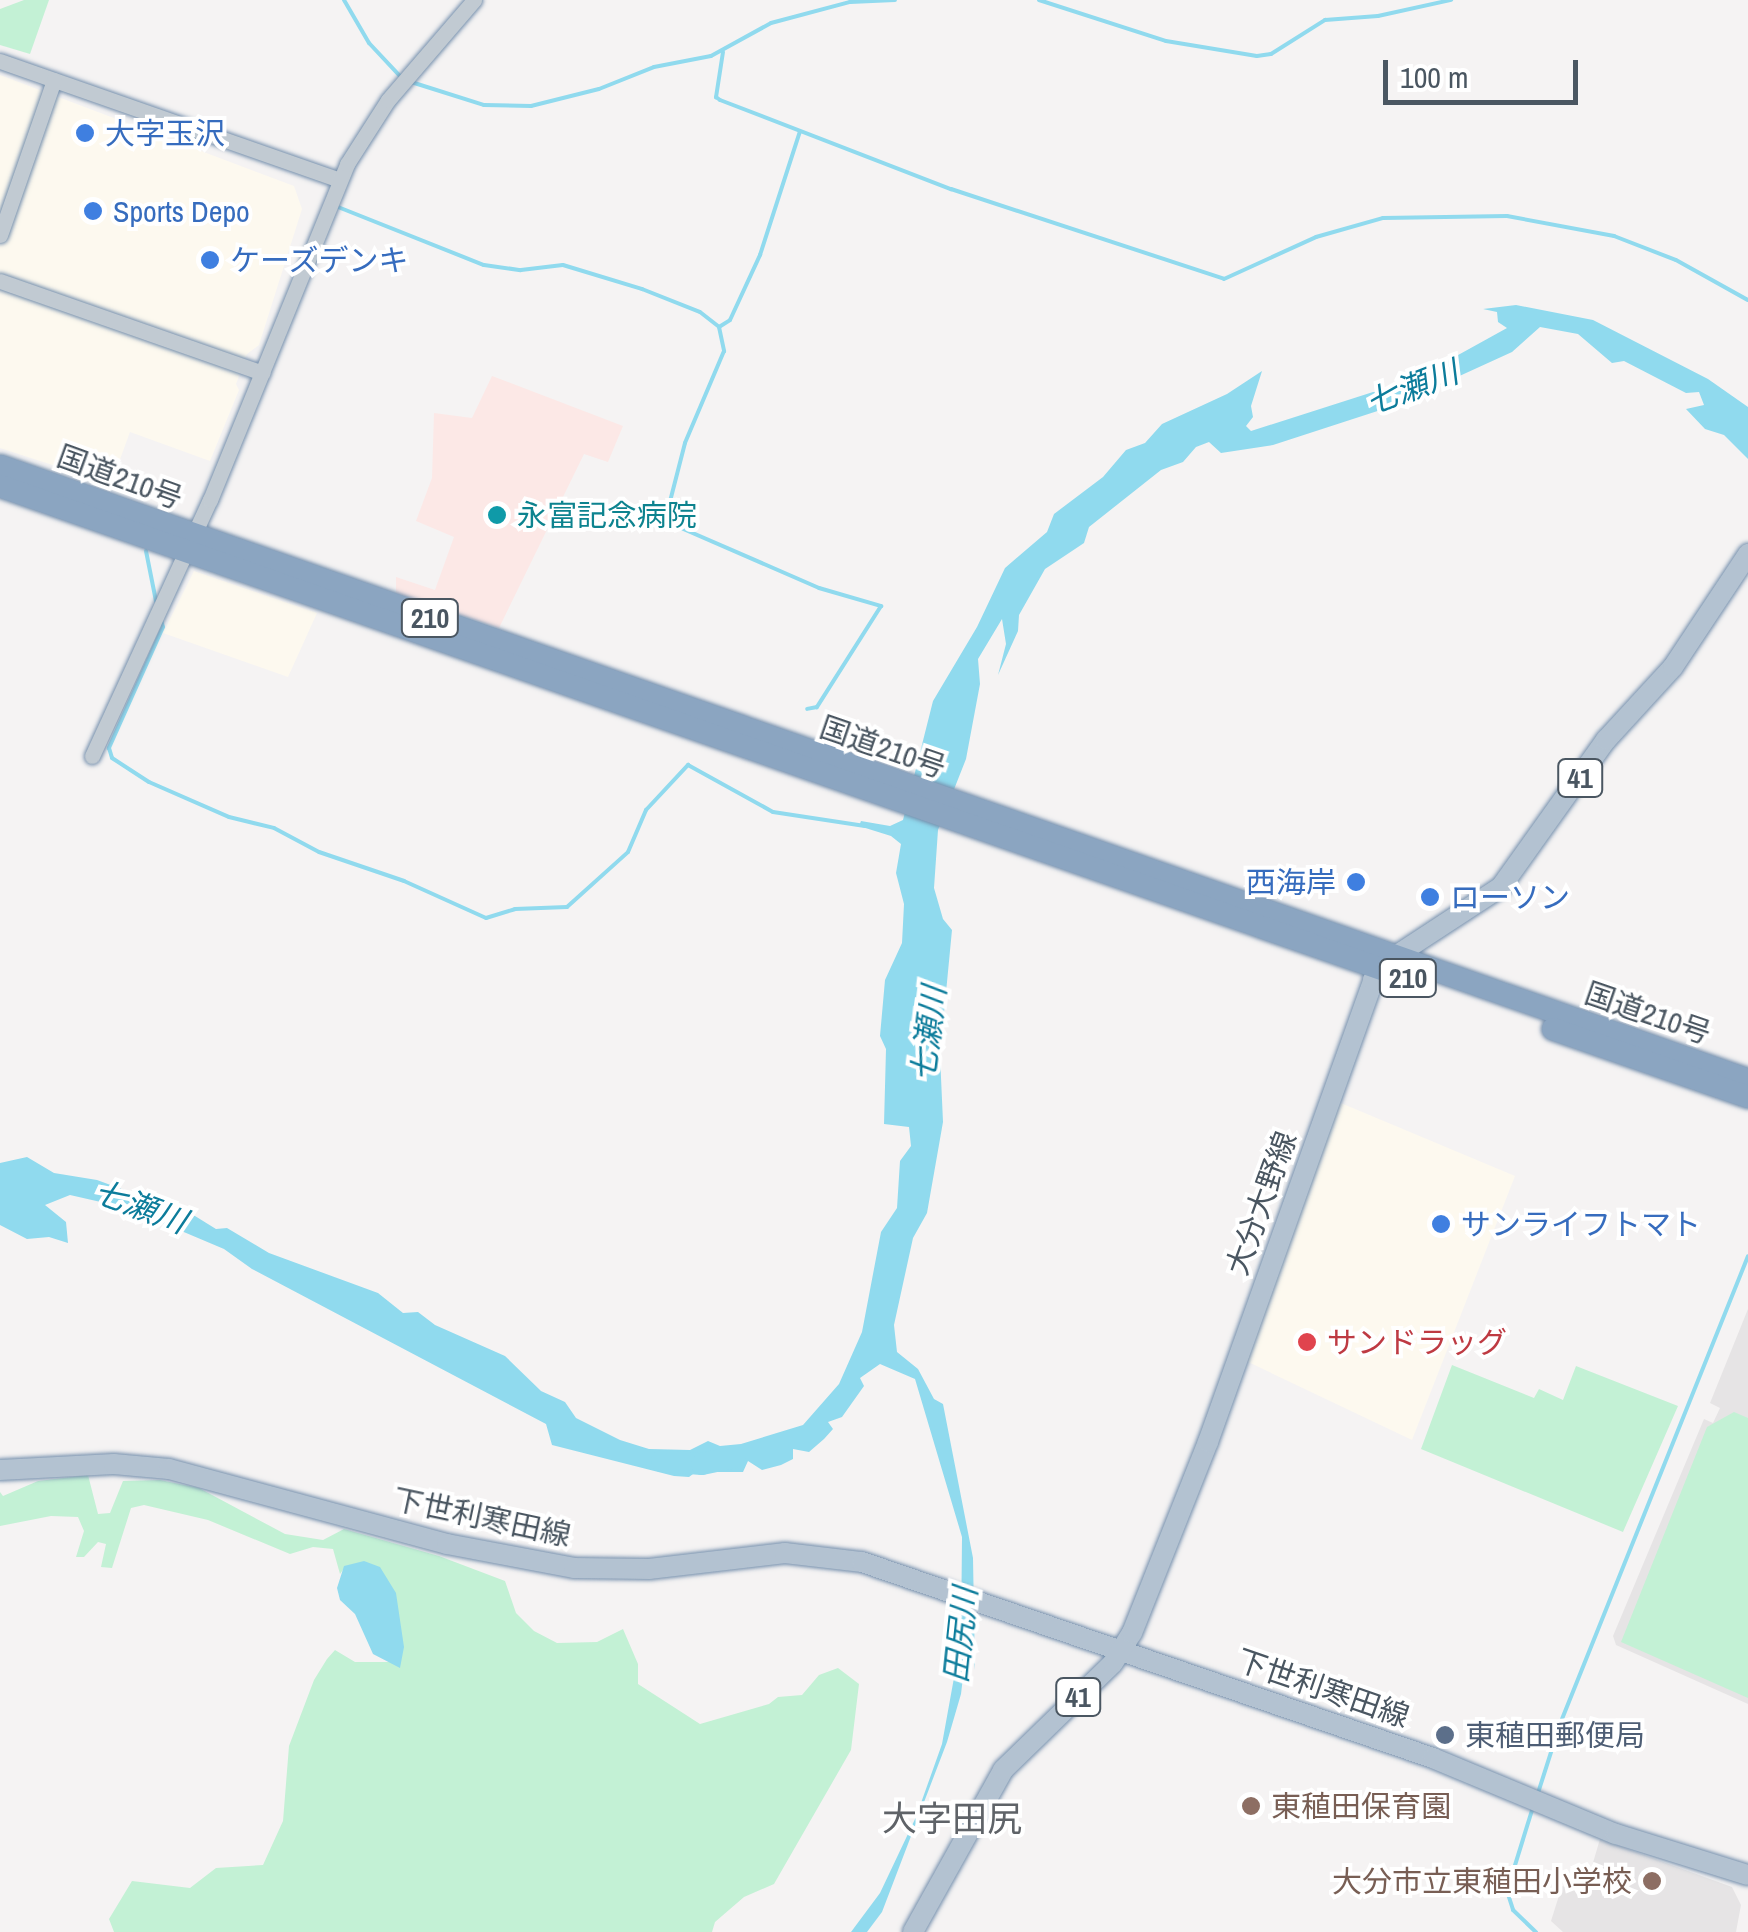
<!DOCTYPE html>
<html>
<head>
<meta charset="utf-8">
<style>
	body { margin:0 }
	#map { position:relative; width:1748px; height:1932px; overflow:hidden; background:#f5f3f3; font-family:"Archivo Narrow","Noto Sans JP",sans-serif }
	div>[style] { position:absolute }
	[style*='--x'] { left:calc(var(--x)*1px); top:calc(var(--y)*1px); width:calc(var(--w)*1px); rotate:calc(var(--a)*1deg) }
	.commercial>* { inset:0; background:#fdf9ef }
	.education>* { inset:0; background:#e6e4e5 }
	.medical>* { inset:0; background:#fce8e6 }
	.green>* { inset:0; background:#c3f1d5 }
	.water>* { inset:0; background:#90daee }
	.stream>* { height:4px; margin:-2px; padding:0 2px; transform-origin:2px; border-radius:2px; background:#90daee }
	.river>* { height:22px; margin:-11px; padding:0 11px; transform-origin:11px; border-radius:11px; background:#90daee }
	.roads { filter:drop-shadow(0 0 2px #7690ad) drop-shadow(0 0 2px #7690ad) }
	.minor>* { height:15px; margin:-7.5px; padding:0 7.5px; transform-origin:7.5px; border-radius:7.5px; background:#c1cad2 }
	.major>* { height:20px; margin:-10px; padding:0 10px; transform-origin:10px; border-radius:10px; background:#b3c2d1 }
	.highway>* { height:22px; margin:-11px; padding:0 11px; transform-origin:11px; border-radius:11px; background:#8ba5c1 }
	.dots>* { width:28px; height:28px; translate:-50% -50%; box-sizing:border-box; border:5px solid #fff; border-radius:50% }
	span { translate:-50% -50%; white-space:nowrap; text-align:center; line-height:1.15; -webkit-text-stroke:8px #fff; paint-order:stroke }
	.shield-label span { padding:2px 8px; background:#fff; border:2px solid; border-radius:8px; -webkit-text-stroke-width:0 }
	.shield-label { font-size:28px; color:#4a5661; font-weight:700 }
	.shop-label { font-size:30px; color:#366cbe }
	.left { translate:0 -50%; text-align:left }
	.right { translate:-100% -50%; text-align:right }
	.street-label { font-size:30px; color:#4a5661 }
	.culture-label { font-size:30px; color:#0d838f }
	.health-label { font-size:30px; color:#be3a42 }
	.service-label { font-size:30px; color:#4e5e75 }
	.education-label { font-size:30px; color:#785e54 }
	.water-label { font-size:32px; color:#0c7c9b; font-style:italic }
	.quarter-label { font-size:35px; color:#5f6368 }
	.scale { position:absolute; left:1383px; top:60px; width:195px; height:45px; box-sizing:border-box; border:5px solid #4a5661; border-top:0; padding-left:12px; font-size:30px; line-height:35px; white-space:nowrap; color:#4a5661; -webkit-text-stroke:8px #fff; paint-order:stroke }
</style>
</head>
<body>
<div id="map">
	<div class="commercial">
		<i style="clip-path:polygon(0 75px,294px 186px,302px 209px,259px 345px,247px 354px,236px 384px,239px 390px,210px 461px,130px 432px,111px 484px,0 448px)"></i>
		<i style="clip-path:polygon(194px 571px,317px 613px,288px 677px,163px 633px)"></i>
		<i style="clip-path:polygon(1336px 1101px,1515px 1176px,1412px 1440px,1244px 1360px)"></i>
	</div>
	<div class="education">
		<i style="clip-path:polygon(1748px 1309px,1748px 1704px,1616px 1645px,1613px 1636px,1704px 1419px,1713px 1423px,1720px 1408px,1710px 1403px)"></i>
		<i style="clip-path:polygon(1600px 1839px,1732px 1887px,1741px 1905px,1736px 1932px,1563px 1932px,1551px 1921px,1562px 1886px,1584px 1893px)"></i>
	</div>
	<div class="medical">
		<i style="clip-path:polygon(492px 376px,623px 426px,608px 462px,584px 454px,499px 628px,396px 593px,396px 577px,435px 590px,454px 537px,416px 521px,432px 478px,434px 413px,472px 418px)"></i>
	</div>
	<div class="green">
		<i style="clip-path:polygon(24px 0,49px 0,30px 54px,0 45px,0 9px)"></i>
		<i style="clip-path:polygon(1452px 1365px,1534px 1398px,1539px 1389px,1563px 1400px,1576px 1366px,1678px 1406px,1623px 1532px,1421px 1449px)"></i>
		<i style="clip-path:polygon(1734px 1412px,1748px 1418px,1748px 1698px,1621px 1642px,1707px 1427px)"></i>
		<i style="clip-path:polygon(88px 1475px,98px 1514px,110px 1513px,123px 1481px,160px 1480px,199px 1488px,285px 1534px,323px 1540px,344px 1529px,439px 1556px,505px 1581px,516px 1613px,534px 1631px,557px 1643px,597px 1642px,623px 1629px,638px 1664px,638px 1684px,700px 1724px,769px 1704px,778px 1697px,802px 1695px,819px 1675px,838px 1668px,859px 1684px,851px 1750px,774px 1884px,744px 1897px,715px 1922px,712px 1932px,114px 1932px,109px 1919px,132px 1881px,190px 1888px,216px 1868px,263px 1865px,283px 1821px,289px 1746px,314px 1680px,327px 1659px,335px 1650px,355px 1662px,393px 1662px,345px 1567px,340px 1574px,333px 1549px,313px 1547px,290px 1554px,208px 1520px,144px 1505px,131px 1508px,112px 1568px,101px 1567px,106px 1544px,98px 1542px,84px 1557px,76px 1557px,84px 1531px,78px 1517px,51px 1516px,0 1526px,0 1492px,3px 1496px,38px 1481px)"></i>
	</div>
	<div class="water">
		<i style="clip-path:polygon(1516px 305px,1593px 320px,1708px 379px,1748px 407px,1748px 459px,1724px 435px,1705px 429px,1686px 409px,1704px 405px,1699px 392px,1686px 393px,1624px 361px,1612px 363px,1578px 334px,1540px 327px,1512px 352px,1396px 405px,1273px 445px,1221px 453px,1209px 442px,1196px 447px,1183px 462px,1161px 470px,1089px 527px,1084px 543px,1045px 569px,1019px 615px,1018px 631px,998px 675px,1006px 644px,1002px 619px,978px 659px,980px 684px,966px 759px,938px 830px,934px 888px,943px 919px,952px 930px,940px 1055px,943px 1122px,927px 1213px,913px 1238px,894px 1325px,897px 1352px,918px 1369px,934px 1399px,943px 1404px,973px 1558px,975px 1670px,970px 1618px,961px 1694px,947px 1742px,882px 1912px,867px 1932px,851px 1932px,880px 1893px,916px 1817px,942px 1744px,961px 1639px,962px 1537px,915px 1379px,880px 1364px,860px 1378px,864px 1386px,842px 1417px,828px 1422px,833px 1429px,824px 1439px,809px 1452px,793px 1449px,793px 1459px,781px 1465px,762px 1470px,748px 1461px,743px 1472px,716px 1472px,699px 1460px,693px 1464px,693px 1474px,689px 1477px,674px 1476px,552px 1445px,546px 1424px,252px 1269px,224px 1249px,127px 1208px,70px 1195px,45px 1205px,66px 1222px,68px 1243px,49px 1237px,27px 1239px,0 1225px,0 1163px,27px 1157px,54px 1173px,97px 1180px,195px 1216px,216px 1229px,227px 1228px,269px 1253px,378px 1293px,403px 1313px,418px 1312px,435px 1325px,505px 1356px,541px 1391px,565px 1402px,576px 1418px,620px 1440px,649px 1449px,690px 1450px,708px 1441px,720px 1446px,741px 1444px,803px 1425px,839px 1384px,862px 1332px,881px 1232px,897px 1208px,900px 1161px,911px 1146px,909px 1127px,884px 1124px,886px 1049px,880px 1036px,885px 980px,902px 943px,904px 904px,896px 873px,901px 844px,891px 836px,859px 826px,861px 821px,890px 826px,903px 820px,933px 701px,977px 627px,1005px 568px,1047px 532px,1054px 514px,1103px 477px,1126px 450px,1145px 443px,1162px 424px,1227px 394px,1262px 371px,1251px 406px,1253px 417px,1246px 426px,1251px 431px,1373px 392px,1393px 391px,1507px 328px,1498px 322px,1497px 312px,1483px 309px)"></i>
		<i style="clip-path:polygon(364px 1561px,380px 1567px,396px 1593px,404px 1647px,400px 1668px,373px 1654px,355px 1614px,340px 1600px,337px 1588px,344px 1566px)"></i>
	</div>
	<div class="stream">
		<i style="--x:344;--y:0;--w:50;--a:59.8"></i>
		<i style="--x:369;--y:43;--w:45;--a:46.8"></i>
		<i style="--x:1039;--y:0;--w:133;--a:17.9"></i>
		<i style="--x:1166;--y:41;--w:92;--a:9.4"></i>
		<i style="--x:1257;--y:56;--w:14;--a:-8"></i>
		<i style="--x:1271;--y:54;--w:64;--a:-32.2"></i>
		<i style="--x:1325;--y:20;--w:53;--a:-4.3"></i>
		<i style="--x:1378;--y:16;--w:75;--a:-12.4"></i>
		<i style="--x:723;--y:52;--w:46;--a:98.8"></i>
		<i style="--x:716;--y:97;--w:5;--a:37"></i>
		<i style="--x:720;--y:100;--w:248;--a:21.1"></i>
		<i style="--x:951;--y:189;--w:287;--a:18.2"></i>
		<i style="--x:1224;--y:279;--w:101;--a:-24.5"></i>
		<i style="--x:1316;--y:237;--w:70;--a:-15.8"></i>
		<i style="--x:1383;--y:218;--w:124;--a:-0.9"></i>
		<i style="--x:1507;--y:216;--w:109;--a:10.6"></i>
		<i style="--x:1614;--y:236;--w:66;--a:21.2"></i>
		<i style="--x:1676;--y:260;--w:82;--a:29.1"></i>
		<i style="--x:408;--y:81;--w:80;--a:17.5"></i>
		<i style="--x:484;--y:105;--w:47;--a:1.2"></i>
		<i style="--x:531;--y:106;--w:70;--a:-14"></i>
		<i style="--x:599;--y:89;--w:59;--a:-21.8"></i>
		<i style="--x:654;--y:67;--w:58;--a:-10.9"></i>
		<i style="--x:711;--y:56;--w:68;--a:-28.8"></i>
		<i style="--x:771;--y:23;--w:82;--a:-14.9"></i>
		<i style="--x:850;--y:2;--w:45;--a:-2.5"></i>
		<i style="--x:338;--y:207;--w:157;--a:21.7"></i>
		<i style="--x:484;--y:265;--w:37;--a:8"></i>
		<i style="--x:521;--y:270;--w:42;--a:-6.8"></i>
		<i style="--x:563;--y:265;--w:83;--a:16.9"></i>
		<i style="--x:642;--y:289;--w:62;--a:21.6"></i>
		<i style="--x:700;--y:312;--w:24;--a:38"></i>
		<i style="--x:719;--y:327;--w:25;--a:78"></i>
		<i style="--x:724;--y:351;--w:100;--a:113"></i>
		<i style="--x:685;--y:443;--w:81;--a:104.4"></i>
		<i style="--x:665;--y:521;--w:168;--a:23.5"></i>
		<i style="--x:819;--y:588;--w:65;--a:16.2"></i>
		<i style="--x:881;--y:606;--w:120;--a:122.4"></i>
		<i style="--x:817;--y:707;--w:10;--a:169"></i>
		<i style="--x:719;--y:327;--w:13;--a:-32"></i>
		<i style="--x:730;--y:320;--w:72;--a:-65.2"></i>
		<i style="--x:760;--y:255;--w:130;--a:-72.1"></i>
		<i style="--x:146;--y:551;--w:51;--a:78.7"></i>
		<i style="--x:161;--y:620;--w:7;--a:74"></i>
		<i style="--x:163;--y:627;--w:133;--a:114.1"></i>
		<i style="--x:109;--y:748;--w:10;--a:73"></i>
		<i style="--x:112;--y:758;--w:44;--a:33"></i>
		<i style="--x:149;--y:782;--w:87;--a:23.6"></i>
		<i style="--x:229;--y:817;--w:46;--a:13.7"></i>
		<i style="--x:274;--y:828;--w:51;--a:28.1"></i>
		<i style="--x:319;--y:852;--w:90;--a:18.8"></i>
		<i style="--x:404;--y:881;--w:90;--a:24.3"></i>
		<i style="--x:486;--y:918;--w:30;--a:-17"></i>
		<i style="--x:515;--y:909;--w:52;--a:-2.2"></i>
		<i style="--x:567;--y:907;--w:82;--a:-42"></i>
		<i style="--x:628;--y:852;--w:46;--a:-66.8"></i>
		<i style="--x:646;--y:810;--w:62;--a:-47"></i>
		<i style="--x:688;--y:765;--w:97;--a:28.9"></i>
		<i style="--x:773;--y:812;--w:93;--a:8.7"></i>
		<i style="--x:1538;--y:1793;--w:72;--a:-72.3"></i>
		<i style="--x:1560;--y:1724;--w:504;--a:-68.11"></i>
		<i style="--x:1533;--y:1807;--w:88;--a:107.2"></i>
		<i style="--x:1507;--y:1891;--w:20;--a:72"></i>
		<i style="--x:1513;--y:1910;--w:32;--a:44"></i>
	</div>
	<div class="river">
		<i style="--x:662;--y:1461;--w:40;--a:4.3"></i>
		<i style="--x:702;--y:1464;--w:33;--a:-12"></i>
	</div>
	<div class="roads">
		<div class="minor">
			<i style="--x:0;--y:61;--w:359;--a:19.3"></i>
			<i style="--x:0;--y:235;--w:164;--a:-70.8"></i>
			<i style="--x:0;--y:281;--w:278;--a:19.3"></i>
			<i style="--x:92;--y:756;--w:282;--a:-65.3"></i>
			<i style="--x:210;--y:500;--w:363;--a:-67.8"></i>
			<i style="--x:347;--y:164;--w:76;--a:-57.4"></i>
			<i style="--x:388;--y:100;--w:132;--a:-49.3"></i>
		</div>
		<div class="major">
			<i style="--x:0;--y:1470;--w:114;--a:-3"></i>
			<i style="--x:114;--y:1464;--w:55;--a:5.2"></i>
			<i style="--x:169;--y:1469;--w:288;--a:15.1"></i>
			<i style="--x:447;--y:1544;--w:129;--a:10.7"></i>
			<i style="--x:574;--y:1568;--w:75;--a:0.8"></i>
			<i style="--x:649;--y:1569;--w:137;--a:-6.7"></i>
			<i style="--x:785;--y:1553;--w:78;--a:6.7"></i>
			<i style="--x:862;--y:1562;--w:604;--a:18.95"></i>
			<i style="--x:1433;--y:1758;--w:198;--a:22.6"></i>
			<i style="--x:1616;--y:1834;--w:138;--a:17.3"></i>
			<i style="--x:913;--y:1932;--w:185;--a:-60.9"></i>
			<i style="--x:1003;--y:1770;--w:153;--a:-44.2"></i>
			<i style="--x:1113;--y:1663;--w:36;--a:-58"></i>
			<i style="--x:1132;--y:1633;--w:206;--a:-68.3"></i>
			<i style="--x:1208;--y:1442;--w:491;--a:-70.3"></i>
			<i style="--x:1373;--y:980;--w:31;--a:-48"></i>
			<i style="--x:1394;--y:957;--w:128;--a:-33.2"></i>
			<i style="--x:1501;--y:887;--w:181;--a:-54.5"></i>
			<i style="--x:1606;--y:740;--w:99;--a:-47.5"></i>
			<i style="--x:1673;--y:667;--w:136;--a:-56.4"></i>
		</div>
		<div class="highway">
			<i style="--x:0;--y:466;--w:1853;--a:19.35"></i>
			<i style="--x:0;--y:486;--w:1494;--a:19.27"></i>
			<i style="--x:1553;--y:1029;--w:207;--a:19.2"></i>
		</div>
	</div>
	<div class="dots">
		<i style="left:85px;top:133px;background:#3f7fe0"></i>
		<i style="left:93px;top:211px;background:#3f7fe0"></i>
		<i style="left:210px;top:260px;background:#3f7fe0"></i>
		<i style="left:497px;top:515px;background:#0f9aa8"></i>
		<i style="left:1356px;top:882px;background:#3f7fe0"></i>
		<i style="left:1430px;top:897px;background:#3f7fe0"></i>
		<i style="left:1441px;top:1224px;background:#3f7fe0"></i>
		<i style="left:1307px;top:1342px;background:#e0444e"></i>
		<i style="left:1445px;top:1735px;background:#5c6f8a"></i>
		<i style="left:1251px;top:1806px;background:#8d6e63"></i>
		<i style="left:1652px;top:1881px;background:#8d6e63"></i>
	</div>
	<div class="shield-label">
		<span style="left:430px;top:618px">210</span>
		<span style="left:1580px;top:778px">41</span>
		<span style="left:1408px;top:978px">210</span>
		<span style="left:1078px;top:1697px">41</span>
	</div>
	<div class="shop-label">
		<span class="left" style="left:105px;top:133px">大字玉沢</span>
		<span class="left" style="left:113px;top:211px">Sports Depo</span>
		<span class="left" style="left:230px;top:260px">ケーズデンキ</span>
		<span class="right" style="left:1336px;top:882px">西海岸</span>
		<span class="left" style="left:1450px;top:897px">ローソン</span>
		<span class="left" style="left:1461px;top:1224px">サンライフトマト</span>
	</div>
	<div class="street-label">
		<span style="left:120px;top:477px;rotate:20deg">国道210号</span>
		<span style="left:883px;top:747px;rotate:19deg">国道210号</span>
		<span style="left:1648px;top:1013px;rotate:19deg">国道210号</span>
		<span style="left:1261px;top:1203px;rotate:-70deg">大分大野線</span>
		<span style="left:482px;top:1517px;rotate:12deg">下世利寒田線</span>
		<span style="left:1323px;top:1688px;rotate:19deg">下世利寒田線</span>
	</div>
	<div class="culture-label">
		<span class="left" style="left:517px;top:515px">永富記念病院</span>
	</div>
	<div class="health-label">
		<span class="left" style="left:1327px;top:1342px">サンドラッグ</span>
	</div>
	<div class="service-label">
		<span class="left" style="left:1465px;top:1735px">東稙田郵便局</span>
	</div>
	<div class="education-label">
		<span class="left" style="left:1271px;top:1806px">東稙田保育園</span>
		<span class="right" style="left:1632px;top:1881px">大分市立東稙田小学校</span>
	</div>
	<div class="water-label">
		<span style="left:1412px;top:388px;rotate:-21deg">七瀬川</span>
		<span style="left:929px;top:1034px;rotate:-83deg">七瀬川</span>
		<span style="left:140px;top:1207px;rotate:20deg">七瀬川</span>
		<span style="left:961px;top:1635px;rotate:-84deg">田尻川</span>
	</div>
	<div class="quarter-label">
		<span style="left:952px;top:1819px">大字田尻</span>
	</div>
	<div class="scale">100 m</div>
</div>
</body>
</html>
